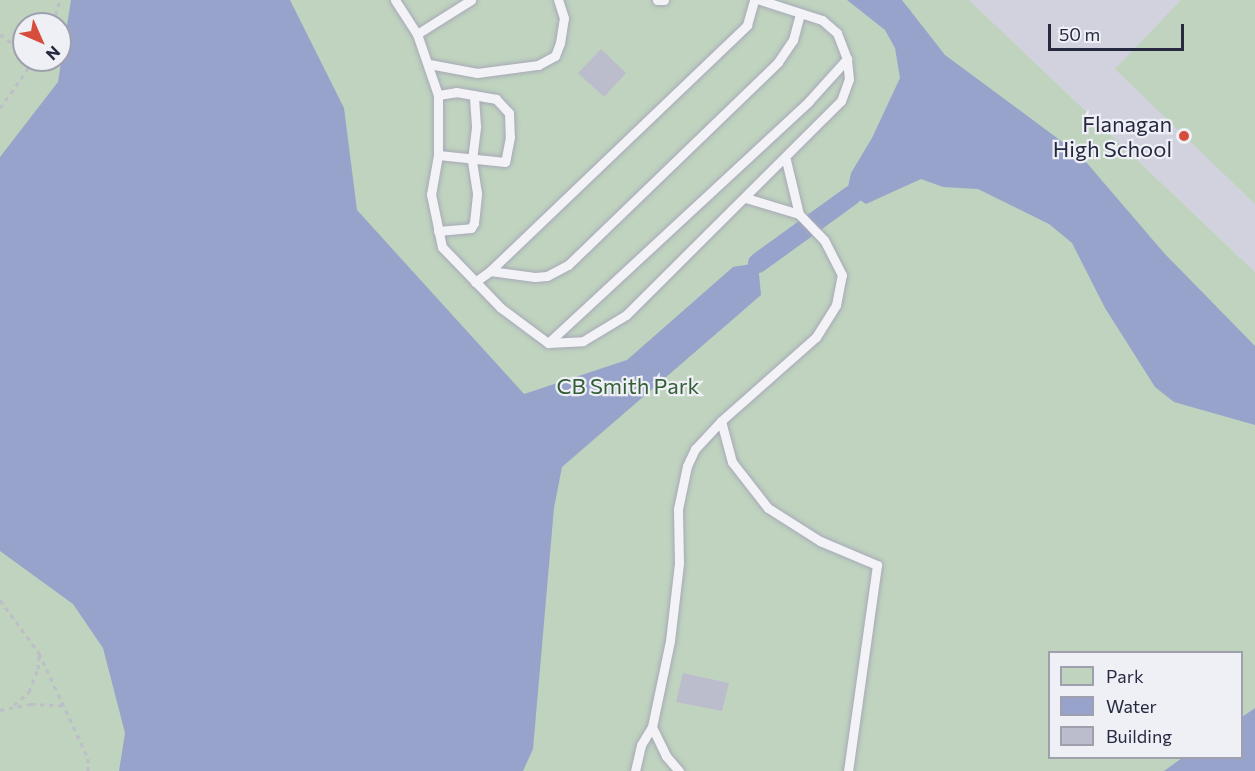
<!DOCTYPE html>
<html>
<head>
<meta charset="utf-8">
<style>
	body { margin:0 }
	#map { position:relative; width:1255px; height:771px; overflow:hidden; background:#dfe0e9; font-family:Commissioner,sans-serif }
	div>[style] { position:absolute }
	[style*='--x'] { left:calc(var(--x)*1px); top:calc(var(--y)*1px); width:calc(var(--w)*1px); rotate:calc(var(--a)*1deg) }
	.built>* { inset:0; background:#d1d2de }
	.green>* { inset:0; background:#bfd3bf }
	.water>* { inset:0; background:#97a3cb }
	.canal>* { height:20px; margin:-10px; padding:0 10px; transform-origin:10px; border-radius:10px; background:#97a3cb }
	.building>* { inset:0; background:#bcbdcc }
	.path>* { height:3px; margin-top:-1.5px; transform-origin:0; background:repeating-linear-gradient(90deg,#bdbec8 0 4.5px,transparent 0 9px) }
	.roads { filter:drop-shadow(0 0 2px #a8a9b7) drop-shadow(0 0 2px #a8a9b7) }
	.service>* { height:9px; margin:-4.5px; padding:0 4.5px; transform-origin:4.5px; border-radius:4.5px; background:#f2f2f7 }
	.dots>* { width:16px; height:16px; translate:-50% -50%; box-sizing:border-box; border:3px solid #eef0f6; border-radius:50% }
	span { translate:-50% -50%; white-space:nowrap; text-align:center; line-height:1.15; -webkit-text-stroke:4.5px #eef0f6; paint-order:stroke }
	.poi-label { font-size:22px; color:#272941 }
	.right { translate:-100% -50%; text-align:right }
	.park-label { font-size:22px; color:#335e36 }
	.legend { position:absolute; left:1048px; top:651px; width:195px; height:108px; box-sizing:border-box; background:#eef0f6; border:2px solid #9ea0ae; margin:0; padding:8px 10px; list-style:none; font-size:18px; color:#272941 }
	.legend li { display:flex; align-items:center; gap:12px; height:30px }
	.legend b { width:30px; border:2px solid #9ea0ae }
	.north { position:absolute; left:12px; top:12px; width:60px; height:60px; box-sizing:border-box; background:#eef0f6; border:2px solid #9ea0ae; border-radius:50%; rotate:135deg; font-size:16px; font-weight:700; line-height:24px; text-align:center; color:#272941 }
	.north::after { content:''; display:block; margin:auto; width:21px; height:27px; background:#d64d3c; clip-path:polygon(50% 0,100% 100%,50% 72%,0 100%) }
	.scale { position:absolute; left:1048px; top:24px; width:136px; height:27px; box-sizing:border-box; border:3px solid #272941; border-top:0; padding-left:8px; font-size:18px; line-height:21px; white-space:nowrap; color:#272941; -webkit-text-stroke:4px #eef0f6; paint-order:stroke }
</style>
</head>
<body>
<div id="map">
	<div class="built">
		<i style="clip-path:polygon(969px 0,1255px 0,1255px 272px)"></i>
	</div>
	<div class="green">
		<i style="clip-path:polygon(evenodd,0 0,969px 0,1255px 272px,1255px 771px,0 771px,0 0,24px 24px,60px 24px,60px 60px,24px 60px,24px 24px,0 0,1050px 652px,1242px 652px,1242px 758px,1050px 758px,1050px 652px)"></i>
		<i style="clip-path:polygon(1181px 0,1255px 0,1255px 204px,1115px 69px)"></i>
	</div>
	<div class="water">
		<i style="clip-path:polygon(71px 0,290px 0,344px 108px,357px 210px,524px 394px,627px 360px,733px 267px,758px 263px,761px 295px,562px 467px,554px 508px,533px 749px,523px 771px,119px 771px,125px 733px,103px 648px,73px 604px,0 551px,0 157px,58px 82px)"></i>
		<i style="clip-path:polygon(847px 0,902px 0,945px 55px,1080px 155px,1164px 253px,1255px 346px,1255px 425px,1174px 402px,1155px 387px,1105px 308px,1072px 243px,1049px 224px,978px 189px,943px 187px,921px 179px,866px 204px,852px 195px,848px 187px,851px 173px,872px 138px,900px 78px,895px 48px,885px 30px)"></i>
		<i style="clip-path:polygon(1255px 708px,1255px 771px,1164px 771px,1182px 758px,1242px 758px,1242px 717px)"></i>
	</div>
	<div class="canal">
		<i style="--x:758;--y:263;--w:116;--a:-35.9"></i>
	</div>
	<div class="building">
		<i style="clip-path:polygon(601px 49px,626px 73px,604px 97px,578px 73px)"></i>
		<i style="clip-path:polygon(683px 673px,729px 683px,722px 711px,676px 702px)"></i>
	</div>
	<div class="path">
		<i style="--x:53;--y:24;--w:25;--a:-74"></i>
		<i style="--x:0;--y:34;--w:31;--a:38"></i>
		<i style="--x:0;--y:108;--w:59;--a:-54.7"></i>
		<i style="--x:0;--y:600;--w:66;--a:53.7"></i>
		<i style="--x:39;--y:653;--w:116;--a:65"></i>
		<i style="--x:88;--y:758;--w:13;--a:90"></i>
		<i style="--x:14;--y:705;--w:20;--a:-41"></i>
		<i style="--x:29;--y:692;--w:25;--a:-69"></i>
		<i style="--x:38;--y:669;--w:14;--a:-86"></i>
		<i style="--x:0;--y:710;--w:32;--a:-11"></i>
		<i style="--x:31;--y:704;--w:35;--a:3"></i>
	</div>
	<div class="roads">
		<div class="service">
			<i style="--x:395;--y:0;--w:40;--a:57.1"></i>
			<i style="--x:417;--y:34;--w:65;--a:71"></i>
			<i style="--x:438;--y:95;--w:60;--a:90"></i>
			<i style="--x:438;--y:155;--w:40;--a:100"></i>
			<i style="--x:431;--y:194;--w:54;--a:78.3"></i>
			<i style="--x:442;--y:247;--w:85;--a:46"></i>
			<i style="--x:501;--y:308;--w:59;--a:36.7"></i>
			<i style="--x:548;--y:343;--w:35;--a:-3"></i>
			<i style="--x:583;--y:341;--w:50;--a:-31.2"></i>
			<i style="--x:626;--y:315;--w:303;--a:-44.9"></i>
			<i style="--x:841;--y:101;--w:23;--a:-70"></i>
			<i style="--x:849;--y:79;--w:20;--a:-96"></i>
			<i style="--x:847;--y:59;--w:28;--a:-111"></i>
			<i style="--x:837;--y:33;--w:20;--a:-139"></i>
			<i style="--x:822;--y:20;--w:65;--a:-162.1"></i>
			<i style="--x:657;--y:0;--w:7;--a:0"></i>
			<i style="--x:417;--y:34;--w:64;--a:-32.2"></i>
			<i style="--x:429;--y:64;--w:49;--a:10.6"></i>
			<i style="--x:477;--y:73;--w:62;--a:-7.5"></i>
			<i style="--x:538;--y:65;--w:19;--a:-28"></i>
			<i style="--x:555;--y:56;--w:14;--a:-69"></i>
			<i style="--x:560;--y:43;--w:25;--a:-81"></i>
			<i style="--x:564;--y:18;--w:19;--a:-108"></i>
			<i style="--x:438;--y:95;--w:18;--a:-9"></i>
			<i style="--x:456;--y:92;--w:41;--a:9.9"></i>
			<i style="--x:496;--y:99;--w:19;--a:47"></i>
			<i style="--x:509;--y:113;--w:24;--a:88"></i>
			<i style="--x:510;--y:137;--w:25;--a:101"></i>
			<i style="--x:505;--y:162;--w:67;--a:-174"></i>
			<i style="--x:786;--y:160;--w:56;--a:76.5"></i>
			<i style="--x:438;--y:231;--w:33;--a:-5"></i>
			<i style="--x:471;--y:228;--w:6;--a:-59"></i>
			<i style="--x:474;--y:223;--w:30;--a:-84"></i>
			<i style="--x:477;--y:193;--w:33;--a:-99"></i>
			<i style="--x:472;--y:160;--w:34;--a:-83"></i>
			<i style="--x:476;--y:126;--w:31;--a:-94"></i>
			<i style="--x:490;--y:271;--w:45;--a:7.6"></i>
			<i style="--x:535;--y:277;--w:12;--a:-5"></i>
			<i style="--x:547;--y:276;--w:24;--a:-28"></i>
			<i style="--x:568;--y:265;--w:292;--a:-44"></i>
			<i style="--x:778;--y:62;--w:27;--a:-56"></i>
			<i style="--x:793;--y:40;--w:27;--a:-75"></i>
			<i style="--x:475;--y:282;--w:19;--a:-36"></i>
			<i style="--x:490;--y:271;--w:356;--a:-43.7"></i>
			<i style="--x:747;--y:25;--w:26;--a:-74"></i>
			<i style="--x:548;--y:343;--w:356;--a:-42.8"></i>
			<i style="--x:809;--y:101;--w:57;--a:-47.9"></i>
			<i style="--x:721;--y:421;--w:42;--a:75"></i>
			<i style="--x:732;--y:462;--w:58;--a:52"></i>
			<i style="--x:768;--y:508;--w:62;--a:32.4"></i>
			<i style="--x:820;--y:541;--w:62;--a:22.8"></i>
			<i style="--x:877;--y:565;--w:208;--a:98"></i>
			<i style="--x:652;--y:727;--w:32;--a:64"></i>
			<i style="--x:666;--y:756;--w:20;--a:49"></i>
			<i style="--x:635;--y:771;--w:27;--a:-77"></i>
			<i style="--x:641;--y:745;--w:21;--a:-59"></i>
			<i style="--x:652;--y:727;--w:88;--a:-78.2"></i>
			<i style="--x:670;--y:641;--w:79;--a:-83.4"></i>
			<i style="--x:679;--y:563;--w:54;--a:-91.1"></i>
			<i style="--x:678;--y:509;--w:44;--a:-78.2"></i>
			<i style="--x:687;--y:466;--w:19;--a:-65"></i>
			<i style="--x:695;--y:449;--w:38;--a:-47"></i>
			<i style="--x:721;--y:421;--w:127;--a:-41.5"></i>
			<i style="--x:816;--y:337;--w:38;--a:-58"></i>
			<i style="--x:836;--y:305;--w:31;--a:-79"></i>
			<i style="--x:842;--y:275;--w:39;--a:-117"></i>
			<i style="--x:824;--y:240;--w:36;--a:-134"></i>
			<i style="--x:799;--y:214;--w:55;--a:-163.2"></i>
		</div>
	</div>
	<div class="dots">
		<i style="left:1184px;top:136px;background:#d64d3c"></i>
	</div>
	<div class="poi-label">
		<span class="right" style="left:1172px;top:136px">Flanagan<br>High School</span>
	</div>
	<div class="park-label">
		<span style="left:628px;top:386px">CB Smith Park</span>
	</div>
	<ul class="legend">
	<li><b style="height:16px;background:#bfd3bf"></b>Park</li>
	<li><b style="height:16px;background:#97a3cb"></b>Water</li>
	<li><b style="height:16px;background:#bcbdcc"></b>Building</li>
	</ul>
	<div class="north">N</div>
	<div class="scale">50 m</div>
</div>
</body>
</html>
